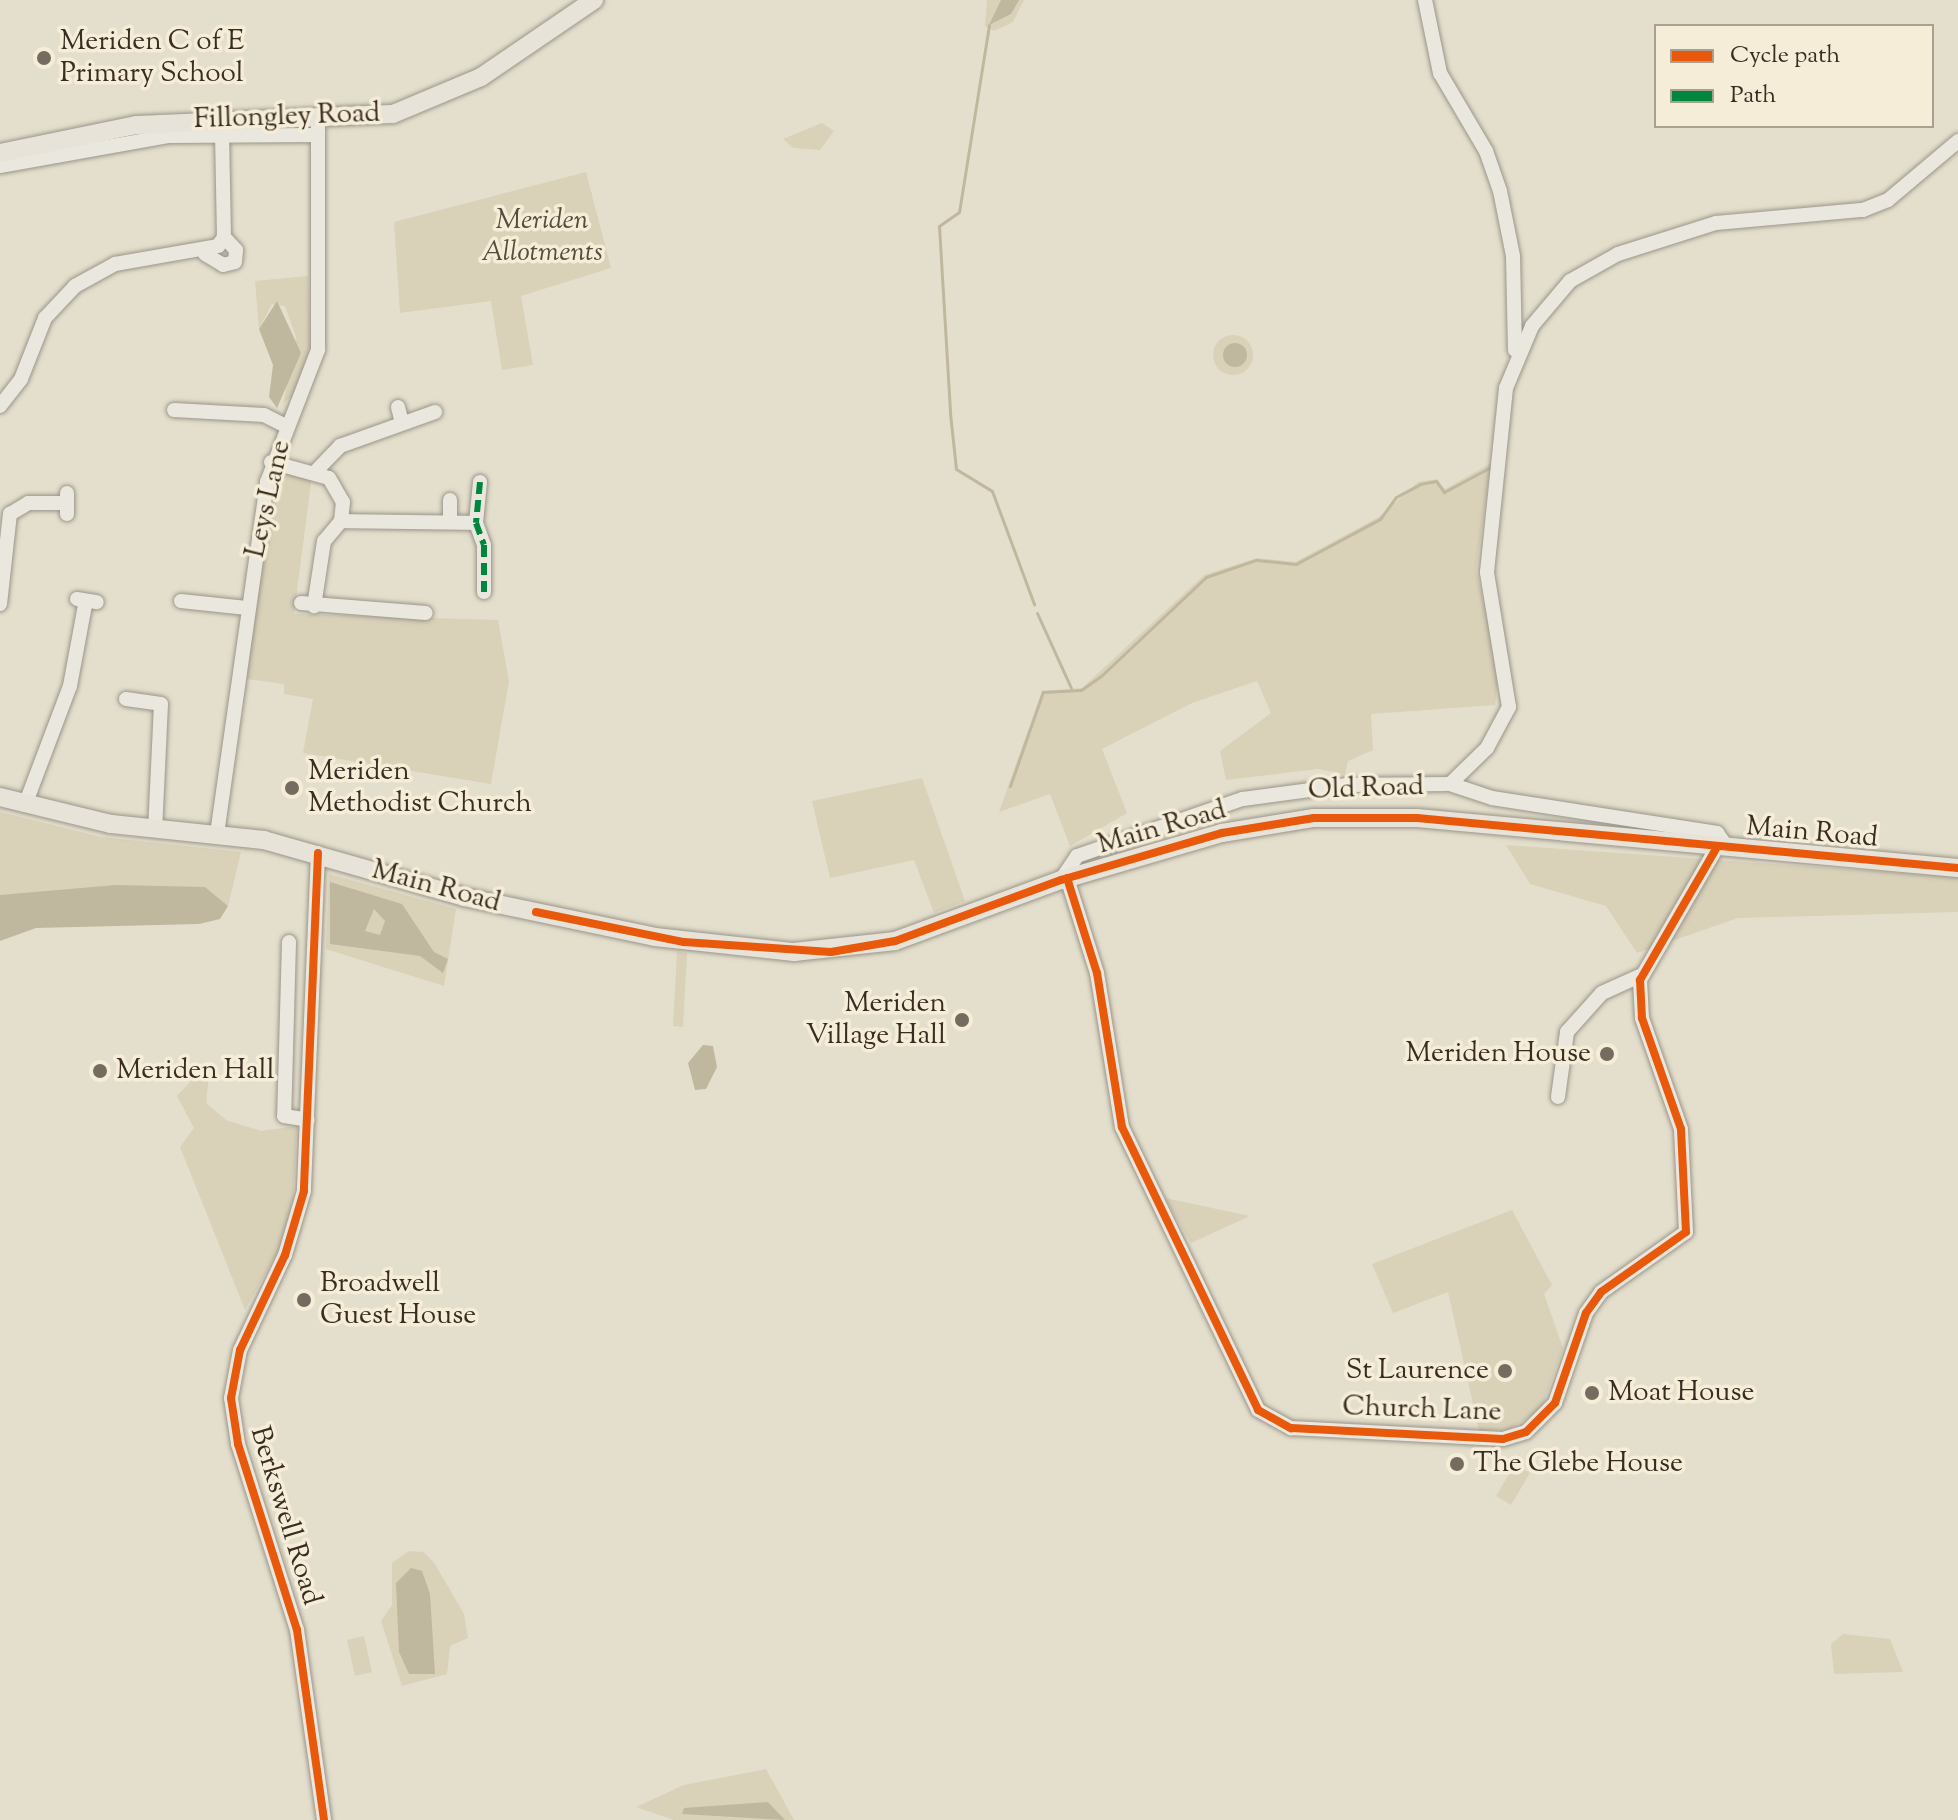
<!DOCTYPE html>
<html>
<head>
<meta charset="utf-8">
<style>
	body { margin:0 }
	#map { position:relative; width:1958px; height:1820px; overflow:hidden; background:#e4dfcc; font-family:"Sorts Mill Goudy",serif }
	div>[style] { position:absolute }
	[style*='--x'] { left:calc(var(--x)*1px); top:calc(var(--y)*1px); width:calc(var(--w)*1px); rotate:calc(var(--a)*1deg) }
	.green>* { inset:0; background:#d9d1b8 }
	.round { border-radius:50% }
	.water>* { inset:0; background:#c0b79f }
	.stream>* { height:3px; margin:-1.5px; padding:0 1.5px; transform-origin:1.5px; border-radius:1.5px; background:#c0b79f }
	.roads { filter:drop-shadow(0 0 2px #9a958a) drop-shadow(0 0 2px #9a958a) }
	.minor>* { height:14px; margin:-7px; padding:0 7px; transform-origin:7px; border-radius:7px; background:#eae7de }
	.major>* { height:18px; margin:-9px; padding:0 9px; transform-origin:9px; border-radius:9px; background:#e7e3d9 }
	.quiet>* { height:6px; margin-top:-3px; transform-origin:0; background:repeating-linear-gradient(90deg,#00873e 0 12px,transparent 0 18px) }
	.cycleway>* { height:8px; margin:-4px; padding:0 4px; transform-origin:4px; border-radius:4px; background:#e8590c }
	.dots>* { width:22px; height:22px; translate:-50% -50%; box-sizing:border-box; border:4px solid #f5edd7; border-radius:50% }
	span { translate:-50% -50%; white-space:nowrap; text-align:center; line-height:1.15; -webkit-text-stroke:7px #f5edd7; paint-order:stroke }
	.poi-label { font-size:28px; color:#392d23 }
	.left { translate:0 -50%; text-align:left }
	.right { translate:-100% -50%; text-align:right }
	.street-label { font-size:28px; color:#392d23 }
	.park-label { font-size:28px; color:#574b3d; font-style:italic }
	.legend { position:absolute; left:1654px; top:24px; width:280px; height:104px; box-sizing:border-box; background:#f5edd7; border:2px solid #aaa08f; margin:0; padding:10px 14px; list-style:none; font-size:24px; color:#392d23 }
	.legend li { display:flex; align-items:center; gap:16px; height:40px }
	.legend b { width:40px; border:2px solid #aaa08f }
</style>
</head>
<body>
<div id="map">
	<div class="green">
		<i style="clip-path:polygon(987px 0,1024px 0,1013px 22px,994px 31px,985px 26px)"></i>
		<i style="clip-path:polygon(822px 123px,834px 131px,820px 150px,793px 148px,783px 139px)"></i>
		<i style="clip-path:polygon(586px 172px,611px 268px,521px 296px,533px 365px,502px 370px,491px 301px,400px 313px,394px 222px)"></i>
		<i style="clip-path:polygon(308px 276px,310px 346px,296px 392px,283px 404px,296px 337px,285px 306px,272px 304px,259px 329px,255px 281px)"></i>
		<i class="round" style="left:1213px;top:335px;width:40px;height:40px"></i>
		<i style="clip-path:polygon(1491px 463px,1476px 571px,1499px 668px,1495px 705px,1371px 714px,1373px 750px,1348px 761px,1345px 774px,1318px 769px,1226px 780px,1220px 751px,1271px 713px,1257px 681px,1192px 703px,1102px 749px,1127px 813px,1070px 846px,1050px 794px,999px 812px,1042px 691px,1082px 688px,1204px 575px,1257px 558px,1295px 562px,1379px 517px,1418px 482px,1437px 479px,1445px 489px)"></i>
		<i style="clip-path:polygon(282px 471px,312px 475px,294px 614px,498px 620px,509px 681px,491px 784px,303px 753px,313px 699px,284px 694px,284px 684px,240px 678px,273px 480px)"></i>
		<i style="clip-path:polygon(922px 778px,965px 901px,934px 913px,914px 860px,830px 878px,812px 801px)"></i>
		<i style="clip-path:polygon(0 812px,101px 837px,241px 852px,228px 906px,205px 887px,0 895px)"></i>
		<i style="clip-path:polygon(1506px 845px,1958px 877px,1958px 912px,1738px 918px,1637px 953px,1606px 906px,1530px 884px)"></i>
		<i style="clip-path:polygon(329px 874px,456px 909px,444px 986px,326px 949px)"></i>
		<i style="clip-path:polygon(677px 952px,687px 953px,683px 1027px,673px 1026px)"></i>
		<i style="clip-path:polygon(204px 1067px,210px 1067px,206px 1103px,226px 1120px,261px 1131px,297px 1126px,293px 1201px,278px 1251px,245px 1310px,180px 1147px,194px 1128px,177px 1096px)"></i>
		<i style="clip-path:polygon(1165px 1198px,1250px 1216px,1191px 1243px)"></i>
		<i style="clip-path:polygon(1512px 1210px,1552px 1285px,1544px 1294px,1563px 1348px,1541px 1410px,1509px 1429px,1479px 1431px,1448px 1292px,1393px 1313px,1372px 1264px)"></i>
		<i style="clip-path:polygon(1515px 1464px,1530px 1473px,1511px 1505px,1496px 1496px)"></i>
		<i style="clip-path:polygon(409px 1551px,424px 1552px,435px 1564px,464px 1614px,468px 1638px,450px 1646px,447px 1674px,402px 1686px,381px 1621px,392px 1605px,392px 1563px)"></i>
		<i style="clip-path:polygon(1843px 1634px,1890px 1639px,1903px 1672px,1834px 1674px,1831px 1644px)"></i>
		<i style="clip-path:polygon(364px 1636px,372px 1672px,355px 1676px,347px 1640px)"></i>
		<i style="clip-path:polygon(766px 1769px,794px 1820px,674px 1820px,636px 1807px,684px 1785px)"></i>
	</div>
	<div class="water">
		<i style="clip-path:polygon(1001px 0,1019px 0,1011px 14px,989px 25px)"></i>
		<i style="clip-path:polygon(277px 301px,301px 353px,277px 408px,269px 397px,273px 365px,259px 329px)"></i>
		<i class="round" style="left:1223px;top:343px;width:24px;height:24px"></i>
		<i style="clip-path:polygon(evenodd,330px 882px,402px 904px,434px 952px,448px 959px,443px 973px,420px 956px,330px 944px,330px 882px,374px 909px,385px 921px,380px 935px,365px 931px,374px 909px)"></i>
		<i style="clip-path:polygon(116px 885px,205px 887px,228px 906px,220px 919px,199px 924px,36px 928px,0 941px,0 895px)"></i>
		<i style="clip-path:polygon(703px 1045px,713px 1046px,717px 1067px,706px 1089px,695px 1090px,688px 1063px)"></i>
		<i style="clip-path:polygon(411px 1568px,422px 1571px,430px 1594px,435px 1674px,409px 1674px,399px 1652px,396px 1583px)"></i>
		<i style="clip-path:polygon(768px 1802px,785px 1820px,682px 1814px,684px 1808px)"></i>
	</div>
	<div class="stream">
		<i style="--x:989;--y:25;--w:189;--a:99.1"></i>
		<i style="--x:959;--y:212;--w:24;--a:145"></i>
		<i style="--x:939;--y:226;--w:187;--a:86.6"></i>
		<i style="--x:950;--y:413;--w:56;--a:83.9"></i>
		<i style="--x:956;--y:469;--w:42;--a:31.4"></i>
		<i style="--x:992;--y:491;--w:121;--a:69.6"></i>
		<i style="--x:1037;--y:613;--w:82;--a:65.6"></i>
		<i style="--x:1010;--y:786;--w:100;--a:-70.7"></i>
		<i style="--x:1043;--y:692;--w:38;--a:-3"></i>
		<i style="--x:1081;--y:690;--w:24;--a:-35"></i>
		<i style="--x:1101;--y:676;--w:144;--a:-43.3"></i>
		<i style="--x:1206;--y:577;--w:53;--a:-18.8"></i>
		<i style="--x:1256;--y:560;--w:40;--a:5.7"></i>
		<i style="--x:1296;--y:564;--w:95;--a:-28.2"></i>
		<i style="--x:1380;--y:519;--w:27;--a:-54"></i>
		<i style="--x:1396;--y:497;--w:27;--a:-28"></i>
		<i style="--x:1420;--y:484;--w:16;--a:-11"></i>
		<i style="--x:1436;--y:481;--w:14;--a:54"></i>
		<i style="--x:1444;--y:492;--w:51;--a:-28.1"></i>
	</div>
	<div class="roads">
		<div class="minor">
			<i style="--x:1425;--y:0;--w:75;--a:78.4"></i>
			<i style="--x:1440;--y:73;--w:91;--a:59.5"></i>
			<i style="--x:1486;--y:151;--w:42;--a:70.7"></i>
			<i style="--x:1500;--y:191;--w:66;--a:78.7"></i>
			<i style="--x:1513;--y:256;--w:94;--a:88.8"></i>
			<i style="--x:0;--y:166;--w:172;--a:-10.1"></i>
			<i style="--x:169;--y:136;--w:149;--a:-0.4"></i>
			<i style="--x:205;--y:254;--w:21;--a:31"></i>
			<i style="--x:223;--y:265;--w:12;--a:-14"></i>
			<i style="--x:235;--y:262;--w:12;--a:-85"></i>
			<i style="--x:236;--y:250;--w:18;--a:-133"></i>
			<i style="--x:0;--y:406;--w:34;--a:-52"></i>
			<i style="--x:21;--y:379;--w:66;--a:-68.5"></i>
			<i style="--x:45;--y:318;--w:44;--a:-46.8"></i>
			<i style="--x:75;--y:286;--w:46;--a:-28.8"></i>
			<i style="--x:115;--y:264;--w:105;--a:-9.9"></i>
			<i style="--x:218;--y:246;--w:11;--a:-56"></i>
			<i style="--x:224;--y:237;--w:103;--a:-91.1"></i>
			<i style="--x:398;--y:407;--w:16;--a:76"></i>
			<i style="--x:174;--y:410;--w:90;--a:3.2"></i>
			<i style="--x:264;--y:415;--w:25;--a:27"></i>
			<i style="--x:271;--y:462;--w:60;--a:15.4"></i>
			<i style="--x:329;--y:478;--w:28;--a:60"></i>
			<i style="--x:343;--y:502;--w:19;--a:96"></i>
			<i style="--x:341;--y:521;--w:26;--a:130"></i>
			<i style="--x:324;--y:541;--w:66;--a:98.7"></i>
			<i style="--x:316;--y:471;--w:35;--a:-46"></i>
			<i style="--x:340;--y:446;--w:101;--a:-19.7"></i>
			<i style="--x:480;--y:482;--w:41;--a:95.6"></i>
			<i style="--x:476;--y:523;--w:23;--a:70"></i>
			<i style="--x:484;--y:545;--w:47;--a:90"></i>
			<i style="--x:67;--y:493;--w:21;--a:90"></i>
			<i style="--x:450;--y:520;--w:20;--a:-90"></i>
			<i style="--x:341;--y:521;--w:135;--a:0.8"></i>
			<i style="--x:77;--y:599;--w:20;--a:9"></i>
			<i style="--x:181;--y:601;--w:66;--a:6.1"></i>
			<i style="--x:301;--y:603;--w:125;--a:4.6"></i>
			<i style="--x:0;--y:604;--w:91;--a:-83.7"></i>
			<i style="--x:10;--y:514;--w:21;--a:-31"></i>
			<i style="--x:28;--y:503;--w:39;--a:0"></i>
			<i style="--x:126;--y:699;--w:35;--a:8"></i>
			<i style="--x:161;--y:704;--w:125;--a:92.7"></i>
			<i style="--x:1450;--y:784;--w:52;--a:-44.2"></i>
			<i style="--x:1487;--y:748;--w:47;--a:-61.8"></i>
			<i style="--x:1509;--y:707;--w:137;--a:-99.3"></i>
			<i style="--x:1487;--y:572;--w:185;--a:-84.1"></i>
			<i style="--x:1506;--y:388;--w:67;--a:-67.2"></i>
			<i style="--x:1532;--y:326;--w:59;--a:-49.8"></i>
			<i style="--x:1570;--y:281;--w:55;--a:-29.4"></i>
			<i style="--x:1618;--y:254;--w:103;--a:-17.6"></i>
			<i style="--x:1716;--y:223;--w:148;--a:-5.1"></i>
			<i style="--x:1863;--y:210;--w:27;--a:-22"></i>
			<i style="--x:1888;--y:200;--w:92;--a:-40.1"></i>
			<i style="--x:25;--y:805;--w:127;--a:-69.3"></i>
			<i style="--x:70;--y:686;--w:82;--a:-79.5"></i>
			<i style="--x:217;--y:834;--w:356;--a:-81.9"></i>
			<i style="--x:267;--y:482;--w:142;--a:-68.9"></i>
			<i style="--x:318;--y:350;--w:229;--a:-90"></i>
			<i style="--x:318;--y:853;--w:338;--a:92.4"></i>
			<i style="--x:304;--y:1191;--w:67;--a:106.5"></i>
			<i style="--x:285;--y:1255;--w:105;--a:115.3"></i>
			<i style="--x:240;--y:1350;--w:49;--a:100.6"></i>
			<i style="--x:231;--y:1398;--w:47;--a:81.3"></i>
			<i style="--x:238;--y:1444;--w:195;--a:72.4"></i>
			<i style="--x:297;--y:1630;--w:192;--a:81.9"></i>
			<i style="--x:1067;--y:878;--w:100;--a:72.5"></i>
			<i style="--x:1097;--y:973;--w:156;--a:80.8"></i>
			<i style="--x:1122;--y:1127;--w:314;--a:64.3"></i>
			<i style="--x:1258;--y:1410;--w:38;--a:29"></i>
			<i style="--x:1291;--y:1428;--w:212;--a:3"></i>
			<i style="--x:1503;--y:1439;--w:24;--a:-17"></i>
			<i style="--x:1526;--y:1432;--w:41;--a:-45"></i>
			<i style="--x:1555;--y:1403;--w:95;--a:-71"></i>
			<i style="--x:1586;--y:1313;--w:26;--a:-54"></i>
			<i style="--x:1601;--y:1292;--w:104;--a:-35.2"></i>
			<i style="--x:1686;--y:1232;--w:103;--a:-92.8"></i>
			<i style="--x:1681;--y:1129;--w:118;--a:-109.4"></i>
			<i style="--x:1642;--y:1018;--w:38;--a:-93"></i>
			<i style="--x:1640;--y:980;--w:154;--a:-59.9"></i>
			<i style="--x:1061;--y:880;--w:29;--a:-56"></i>
			<i style="--x:1077;--y:856;--w:176;--a:-19"></i>
			<i style="--x:1243;--y:799;--w:104;--a:-7.7"></i>
			<i style="--x:1346;--y:785;--w:104;--a:-0.6"></i>
			<i style="--x:1450;--y:784;--w:44;--a:18.4"></i>
			<i style="--x:1492;--y:798;--w:228;--a:8.8"></i>
			<i style="--x:1717;--y:833;--w:19;--a:54"></i>
			<i style="--x:289;--y:942;--w:174;--a:91.6"></i>
			<i style="--x:284;--y:1116;--w:24;--a:9"></i>
			<i style="--x:1558;--y:1097;--w:66;--a:-82.1"></i>
			<i style="--x:1567;--y:1032;--w:52;--a:-48.1"></i>
			<i style="--x:1602;--y:993;--w:44;--a:-24.2"></i>
		</div>
		<div class="major">
			<i style="--x:0;--y:153;--w:139;--a:-11.6"></i>
			<i style="--x:136;--y:125;--w:257;--a:-2.5"></i>
			<i style="--x:393;--y:114;--w:95;--a:-22.8"></i>
			<i style="--x:481;--y:77;--w:137;--a:-34.3"></i>
			<i style="--x:0;--y:797;--w:114;--a:13.7"></i>
			<i style="--x:111;--y:824;--w:154;--a:6"></i>
			<i style="--x:264;--y:840;--w:208;--a:15.9"></i>
			<i style="--x:464;--y:897;--w:195;--a:11.8"></i>
			<i style="--x:655;--y:937;--w:140;--a:6.2"></i>
			<i style="--x:794;--y:952;--w:102;--a:-6.2"></i>
			<i style="--x:895;--y:941;--w:177;--a:-20.2"></i>
			<i style="--x:1061;--y:880;--w:168;--a:-16.3"></i>
			<i style="--x:1222;--y:833;--w:93;--a:-9.3"></i>
			<i style="--x:1314;--y:818;--w:103;--a:0"></i>
			<i style="--x:1417;--y:818;--w:543;--a:5.28"></i>
		</div>
	</div>
	<div class="quiet">
		<i style="--x:480;--y:482;--w:41;--a:95.6"></i>
		<i style="--x:476;--y:523;--w:23;--a:70"></i>
		<i style="--x:484;--y:545;--w:47;--a:90"></i>
	</div>
	<div class="cycleway">
		<i style="--x:318;--y:853;--w:338;--a:92.4"></i>
		<i style="--x:304;--y:1191;--w:67;--a:106.5"></i>
		<i style="--x:285;--y:1255;--w:105;--a:115.3"></i>
		<i style="--x:240;--y:1350;--w:49;--a:100.6"></i>
		<i style="--x:231;--y:1398;--w:47;--a:81.3"></i>
		<i style="--x:238;--y:1444;--w:195;--a:72.4"></i>
		<i style="--x:297;--y:1630;--w:192;--a:81.9"></i>
		<i style="--x:1067;--y:878;--w:100;--a:72.5"></i>
		<i style="--x:1097;--y:973;--w:156;--a:80.8"></i>
		<i style="--x:1122;--y:1127;--w:314;--a:64.3"></i>
		<i style="--x:1258;--y:1410;--w:38;--a:29"></i>
		<i style="--x:1291;--y:1428;--w:212;--a:3"></i>
		<i style="--x:1503;--y:1439;--w:24;--a:-17"></i>
		<i style="--x:1526;--y:1432;--w:41;--a:-45"></i>
		<i style="--x:1555;--y:1403;--w:95;--a:-71"></i>
		<i style="--x:1586;--y:1313;--w:26;--a:-54"></i>
		<i style="--x:1601;--y:1292;--w:104;--a:-35.2"></i>
		<i style="--x:1686;--y:1232;--w:103;--a:-92.8"></i>
		<i style="--x:1681;--y:1129;--w:118;--a:-109.4"></i>
		<i style="--x:1642;--y:1018;--w:38;--a:-93"></i>
		<i style="--x:1640;--y:980;--w:154;--a:-59.9"></i>
		<i style="--x:536;--y:912;--w:151;--a:11.5"></i>
		<i style="--x:684;--y:942;--w:147;--a:3.9"></i>
		<i style="--x:831;--y:952;--w:65;--a:-9.8"></i>
		<i style="--x:895;--y:941;--w:177;--a:-20.2"></i>
		<i style="--x:1061;--y:880;--w:168;--a:-16.3"></i>
		<i style="--x:1222;--y:833;--w:93;--a:-9.3"></i>
		<i style="--x:1314;--y:818;--w:103;--a:0"></i>
		<i style="--x:1417;--y:818;--w:543;--a:5.28"></i>
	</div>
	<div class="dots">
		<i style="left:44px;top:58px;background:#756b5e"></i>
		<i style="left:292px;top:788px;background:#756b5e"></i>
		<i style="left:962px;top:1020px;background:#756b5e"></i>
		<i style="left:1607px;top:1054px;background:#756b5e"></i>
		<i style="left:100px;top:1071px;background:#756b5e"></i>
		<i style="left:304px;top:1300px;background:#756b5e"></i>
		<i style="left:1505px;top:1371px;background:#756b5e"></i>
		<i style="left:1592px;top:1393px;background:#756b5e"></i>
		<i style="left:1457px;top:1464px;background:#756b5e"></i>
	</div>
	<div class="poi-label">
		<span class="left" style="left:60px;top:58px">Meriden C of E<br>Primary School</span>
		<span class="left" style="left:308px;top:788px">Meriden<br>Methodist Church</span>
		<span class="right" style="left:946px;top:1020px">Meriden<br>Village Hall</span>
		<span class="right" style="left:1591px;top:1054px">Meriden House</span>
		<span class="left" style="left:116px;top:1071px">Meriden Hall</span>
		<span class="left" style="left:320px;top:1300px">Broadwell<br>Guest House</span>
		<span class="right" style="left:1489px;top:1371px">St Laurence</span>
		<span class="left" style="left:1608px;top:1393px">Moat House</span>
		<span class="left" style="left:1473px;top:1464px">The Glebe House</span>
	</div>
	<div class="street-label">
		<span style="left:287px;top:117px;rotate:-2deg">Fillongley Road</span>
		<span style="left:269px;top:499px;rotate:-77deg">Leys Lane</span>
		<span style="left:1366px;top:789px;rotate:-2deg">Old Road</span>
		<span style="left:1162px;top:828px;rotate:-16deg">Main Road</span>
		<span style="left:1812px;top:833px;rotate:5deg">Main Road</span>
		<span style="left:436px;top:887px;rotate:15deg">Main Road</span>
		<span style="left:1422px;top:1410px;rotate:2deg">Church Lane</span>
		<span style="left:285px;top:1516px;rotate:73deg">Berkswell Road</span>
	</div>
	<div class="park-label">
		<span style="left:542px;top:237px">Meriden<br>Allotments</span>
	</div>
	<ul class="legend">
	<li><b style="height:10px;background:#e8590c"></b>Cycle path</li>
	<li><b style="height:10px;background:#00873e"></b>Path</li>
	</ul>
</div>
</body>
</html>
